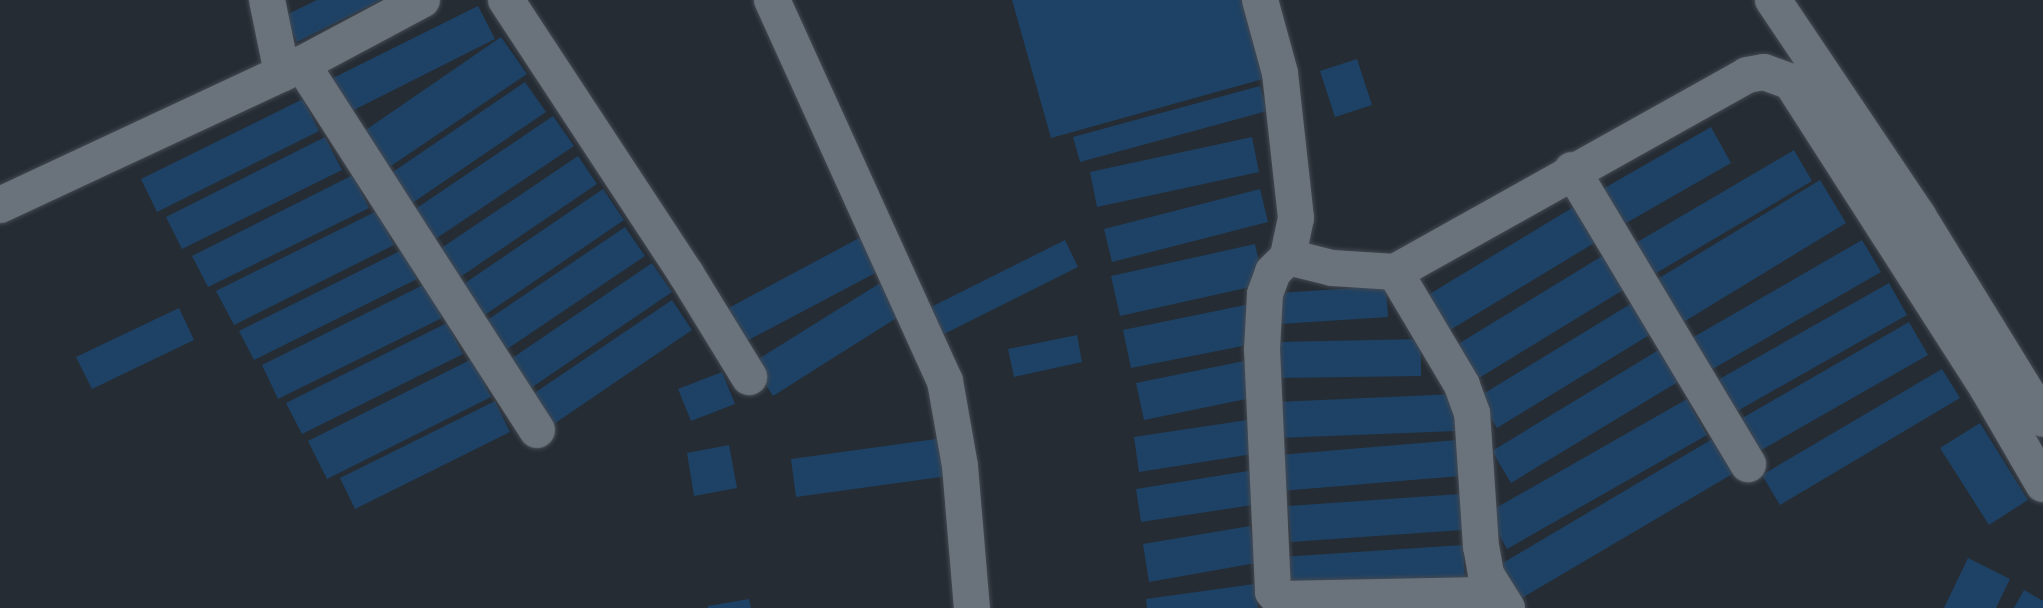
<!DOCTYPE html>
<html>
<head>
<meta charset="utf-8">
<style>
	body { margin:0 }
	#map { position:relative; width:2043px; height:608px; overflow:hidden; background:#252c34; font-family:Rubik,sans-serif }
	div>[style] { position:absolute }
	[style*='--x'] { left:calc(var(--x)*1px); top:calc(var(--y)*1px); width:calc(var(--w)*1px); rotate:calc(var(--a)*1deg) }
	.building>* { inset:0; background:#1e4265 }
	.roads { filter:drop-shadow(0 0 2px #444951) drop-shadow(0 0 2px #444951) }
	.minor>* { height:36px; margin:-18px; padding:0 18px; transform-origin:18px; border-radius:18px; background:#6a737c }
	span { translate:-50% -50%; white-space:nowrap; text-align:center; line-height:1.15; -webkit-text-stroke:6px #111418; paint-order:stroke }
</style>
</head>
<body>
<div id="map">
	<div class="building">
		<i style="clip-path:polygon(317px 0,381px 0,297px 42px,284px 16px)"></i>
		<i style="clip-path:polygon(1012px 0,1241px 0,1263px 79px,1051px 138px)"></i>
		<i style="clip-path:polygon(478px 6px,495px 39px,338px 118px,321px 84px)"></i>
		<i style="clip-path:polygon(501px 37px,527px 74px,382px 172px,357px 136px)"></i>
		<i style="clip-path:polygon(1357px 59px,1372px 105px,1335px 117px,1320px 71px)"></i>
		<i style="clip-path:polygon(525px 82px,546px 112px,405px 208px,384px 178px)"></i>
		<i style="clip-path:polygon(1260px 86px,1267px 111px,1080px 162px,1073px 137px)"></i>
		<i style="clip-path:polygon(303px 99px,319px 131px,157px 212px,141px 179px)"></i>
		<i style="clip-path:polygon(553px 116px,574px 146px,425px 246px,405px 216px)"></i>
		<i style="clip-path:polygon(1711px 127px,1731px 163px,1621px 226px,1601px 190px)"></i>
		<i style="clip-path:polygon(325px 137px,342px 170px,182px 249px,166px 217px)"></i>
		<i style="clip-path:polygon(1252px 137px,1259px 172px,1097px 207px,1090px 172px)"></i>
		<i style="clip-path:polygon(1794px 150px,1812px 181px,1641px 282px,1622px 251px)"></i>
		<i style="clip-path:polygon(578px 156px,597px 184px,447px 286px,428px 257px)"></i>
		<i style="clip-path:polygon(353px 175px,369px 208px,208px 287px,192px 256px)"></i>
		<i style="clip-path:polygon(1820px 180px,1846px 223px,1677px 326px,1651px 283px)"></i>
		<i style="clip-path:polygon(603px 189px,624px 220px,473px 323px,452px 292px)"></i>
		<i style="clip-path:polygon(1260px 189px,1268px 222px,1112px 262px,1104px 229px)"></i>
		<i style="clip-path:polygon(1580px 203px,1601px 239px,1440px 336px,1418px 301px)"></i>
		<i style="clip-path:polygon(377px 211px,394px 245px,234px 325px,216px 291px)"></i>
		<i style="clip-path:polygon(625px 227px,645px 256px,497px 356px,477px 327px)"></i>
		<i style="clip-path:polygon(861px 237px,879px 271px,741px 344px,723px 311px)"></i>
		<i style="clip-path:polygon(1065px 240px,1078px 267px,938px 337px,925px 310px)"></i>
		<i style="clip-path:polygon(1862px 240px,1881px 272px,1704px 374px,1685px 342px)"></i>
		<i style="clip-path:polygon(1255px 244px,1264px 284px,1120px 316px,1111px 276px)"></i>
		<i style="clip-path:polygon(402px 250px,417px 279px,254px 360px,239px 331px)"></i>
		<i style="clip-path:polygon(1607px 253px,1628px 287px,1471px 383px,1450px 349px)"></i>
		<i style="clip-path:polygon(652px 263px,672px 292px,525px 392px,505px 363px)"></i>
		<i style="clip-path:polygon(885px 280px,906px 312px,773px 396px,752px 363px)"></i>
		<i style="clip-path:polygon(1889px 283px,1907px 315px,1725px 418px,1707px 386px)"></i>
		<i style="clip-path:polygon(425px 284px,442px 318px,278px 399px,262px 365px)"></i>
		<i style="clip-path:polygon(1386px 286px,1388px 317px,1280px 324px,1278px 293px)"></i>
		<i style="clip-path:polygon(672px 300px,692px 330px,548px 428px,527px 398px)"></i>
		<i style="clip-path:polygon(1632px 303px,1651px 334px,1497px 428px,1478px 397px)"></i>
		<i style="clip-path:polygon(1250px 304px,1258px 343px,1131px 368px,1123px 330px)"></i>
		<i style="clip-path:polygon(179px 308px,194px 340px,92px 389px,76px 357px)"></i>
		<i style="clip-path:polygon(1909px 322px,1928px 355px,1751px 456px,1732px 424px)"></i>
		<i style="clip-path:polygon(447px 323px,463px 354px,302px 434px,286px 403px)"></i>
		<i style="clip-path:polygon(1077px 335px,1082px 362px,1014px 377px,1008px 349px)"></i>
		<i style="clip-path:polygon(1421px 339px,1421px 376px,1278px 378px,1277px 342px)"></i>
		<i style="clip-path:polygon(1662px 348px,1681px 380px,1511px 483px,1492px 451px)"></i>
		<i style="clip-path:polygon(472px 359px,491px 397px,327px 479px,308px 441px)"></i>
		<i style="clip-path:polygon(1244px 361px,1251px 398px,1144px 420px,1136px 383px)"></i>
		<i style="clip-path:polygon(1942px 369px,1960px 398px,1780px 505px,1762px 475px)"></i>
		<i style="clip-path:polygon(722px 372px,735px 404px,691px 421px,678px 389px)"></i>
		<i style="clip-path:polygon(1456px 394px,1457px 431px,1278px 438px,1276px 402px)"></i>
		<i style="clip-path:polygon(1687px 399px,1707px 435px,1507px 549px,1487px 513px)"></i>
		<i style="clip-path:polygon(495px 401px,510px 432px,355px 509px,340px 478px)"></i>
		<i style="clip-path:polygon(1247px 420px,1253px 454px,1139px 472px,1134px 437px)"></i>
		<i style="clip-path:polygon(1980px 423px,2028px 500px,1989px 525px,1940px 448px)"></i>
		<i style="clip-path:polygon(943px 438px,948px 476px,796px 497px,791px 459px)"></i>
		<i style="clip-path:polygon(1714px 438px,1734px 473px,1517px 601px,1496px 567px)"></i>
		<i style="clip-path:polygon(1457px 440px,1460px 476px,1281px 491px,1278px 455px)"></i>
		<i style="clip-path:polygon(729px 445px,737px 488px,694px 496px,687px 453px)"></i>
		<i style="clip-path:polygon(1254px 470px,1259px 504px,1141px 522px,1136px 489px)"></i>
		<i style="clip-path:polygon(1460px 494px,1462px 530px,1291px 542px,1288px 506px)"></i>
		<i style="clip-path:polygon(1250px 526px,1256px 563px,1149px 582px,1143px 544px)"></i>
		<i style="clip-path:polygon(1463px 545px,1465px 580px,1283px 592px,1281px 557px)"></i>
		<i style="clip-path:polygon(1968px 558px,2010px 579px,1996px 608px,1944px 608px)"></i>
		<i style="clip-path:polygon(1254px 584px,1258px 608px,1147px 608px,1146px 599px)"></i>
		<i style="clip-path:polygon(2024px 590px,2043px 601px,2043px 608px,2014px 608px)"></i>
		<i style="clip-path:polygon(749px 599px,751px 608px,708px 608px,708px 606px)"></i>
	</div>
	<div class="roads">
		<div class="minor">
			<i style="--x:267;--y:0;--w:75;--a:78.4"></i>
			<i style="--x:506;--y:0;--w:328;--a:56.7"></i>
			<i style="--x:686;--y:274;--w:121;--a:58.5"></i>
			<i style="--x:772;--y:0;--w:418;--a:65.6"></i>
			<i style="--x:945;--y:381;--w:86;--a:80"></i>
			<i style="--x:960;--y:466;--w:143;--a:85.2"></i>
			<i style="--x:1260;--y:0;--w:76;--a:74.7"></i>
			<i style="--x:1280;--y:73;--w:146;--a:83.7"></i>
			<i style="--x:1296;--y:218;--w:40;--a:102"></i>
			<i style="--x:1288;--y:257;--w:21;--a:135"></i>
			<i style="--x:1273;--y:272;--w:23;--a:110"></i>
			<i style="--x:1265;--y:294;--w:55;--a:93.1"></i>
			<i style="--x:1262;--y:349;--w:243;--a:87.4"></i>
			<i style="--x:1273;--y:592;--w:9;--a:49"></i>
			<i style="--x:1279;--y:599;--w:217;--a:-1.1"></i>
			<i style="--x:1773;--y:0;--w:260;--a:56.1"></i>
			<i style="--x:1918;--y:216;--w:238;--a:58.4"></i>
			<i style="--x:302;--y:64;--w:435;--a:57.3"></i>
			<i style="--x:1572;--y:170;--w:343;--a:59.1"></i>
			<i style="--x:0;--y:205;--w:333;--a:-25"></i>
			<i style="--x:302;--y:64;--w:136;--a:-28.1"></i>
			<i style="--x:1288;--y:257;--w:45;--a:14"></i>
			<i style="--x:1332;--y:268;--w:63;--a:3.6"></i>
			<i style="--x:1507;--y:608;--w:40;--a:-122"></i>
			<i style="--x:1486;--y:574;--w:27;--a:-100"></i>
			<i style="--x:1481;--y:547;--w:134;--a:-93.8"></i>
			<i style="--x:1472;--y:413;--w:30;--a:-110"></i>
			<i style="--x:1462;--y:385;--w:131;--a:-120.7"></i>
			<i style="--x:1395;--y:272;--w:403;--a:-29.2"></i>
			<i style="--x:1747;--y:75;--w:17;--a:-10"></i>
			<i style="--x:1764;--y:72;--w:29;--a:20"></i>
			<i style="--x:1791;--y:82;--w:365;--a:57.3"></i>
			<i style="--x:1988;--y:389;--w:110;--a:59.9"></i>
		</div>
	</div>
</div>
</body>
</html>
